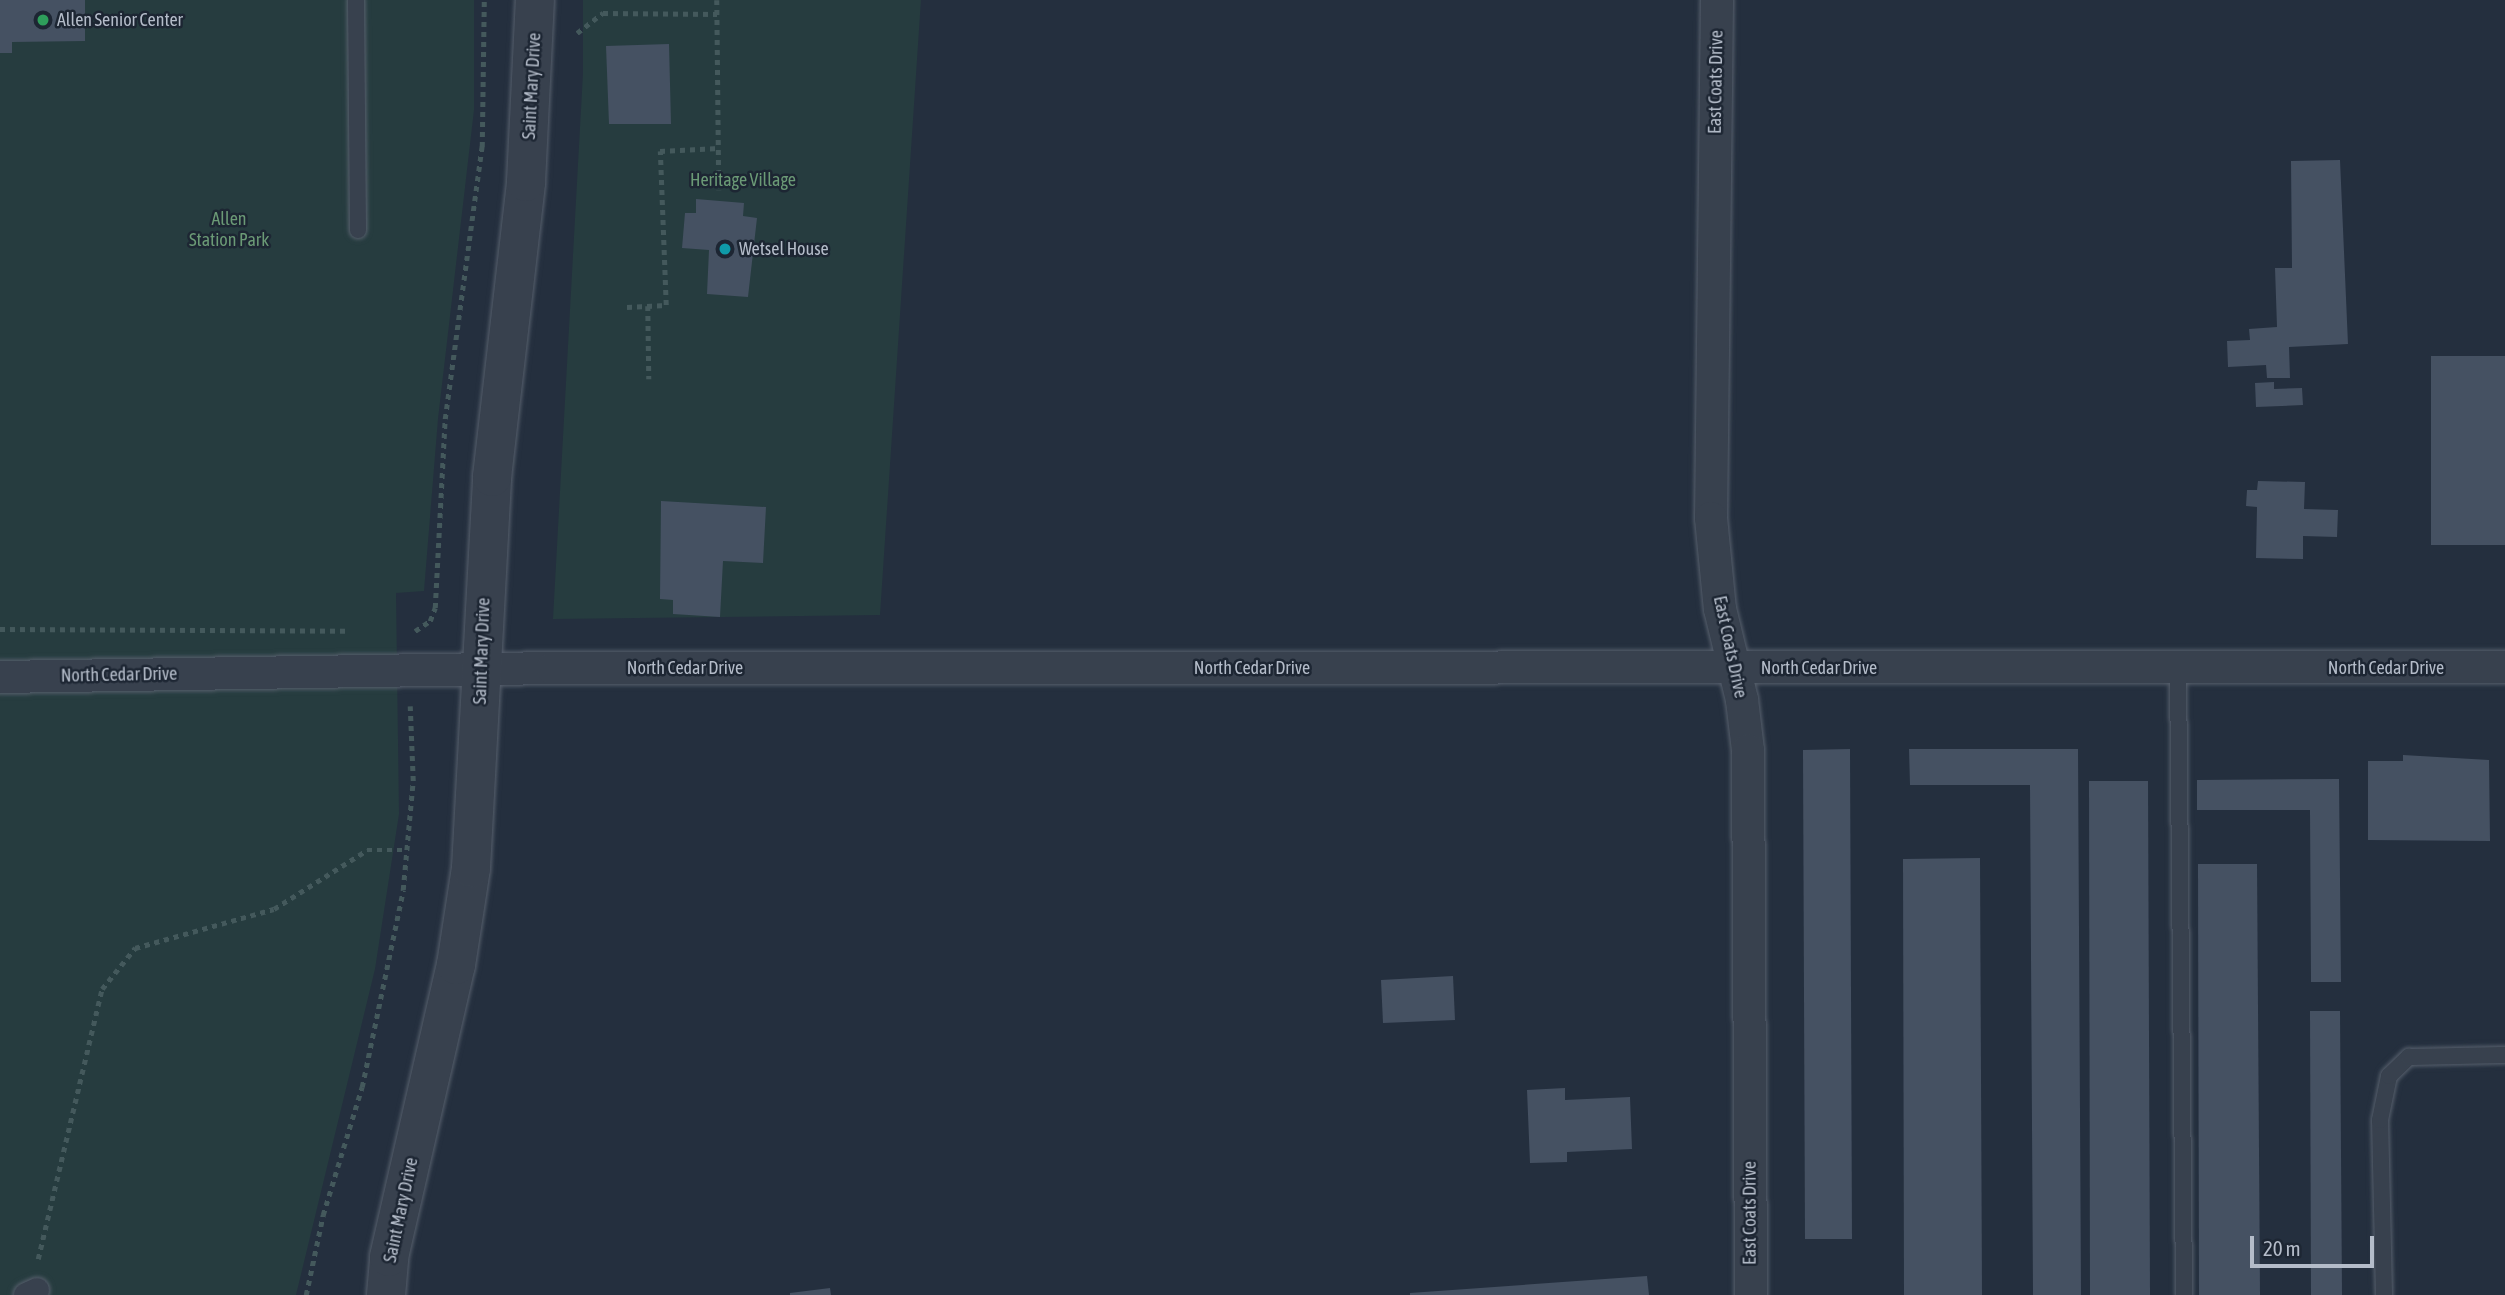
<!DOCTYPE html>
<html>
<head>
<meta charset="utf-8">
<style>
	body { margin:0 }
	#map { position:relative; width:2505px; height:1295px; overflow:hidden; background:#242f3e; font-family:"Asap Condensed",sans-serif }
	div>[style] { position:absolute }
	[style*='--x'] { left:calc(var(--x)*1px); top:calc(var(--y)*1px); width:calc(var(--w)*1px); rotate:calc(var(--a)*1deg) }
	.green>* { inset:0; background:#263c3f }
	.building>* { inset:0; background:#455162 }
	.path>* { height:4.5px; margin-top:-2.25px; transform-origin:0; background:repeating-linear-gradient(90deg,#44595c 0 5px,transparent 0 10px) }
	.roads { filter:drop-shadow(0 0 2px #565f6c) drop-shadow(0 0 2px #565f6c) }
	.service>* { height:16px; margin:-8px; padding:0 8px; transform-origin:8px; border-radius:8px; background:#38414e }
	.pedestrian>* { height:24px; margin:-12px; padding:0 12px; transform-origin:12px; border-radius:12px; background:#38414e }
	.minor>* { height:32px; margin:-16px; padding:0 16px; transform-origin:16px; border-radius:16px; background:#38414e }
	.tertiary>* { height:38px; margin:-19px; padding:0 19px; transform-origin:19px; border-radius:19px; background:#38414e }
	.dots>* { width:19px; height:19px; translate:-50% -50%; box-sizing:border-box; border:4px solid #1d2633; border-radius:50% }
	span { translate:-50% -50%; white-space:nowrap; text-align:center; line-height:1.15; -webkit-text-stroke:5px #1d2633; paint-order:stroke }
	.poi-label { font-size:18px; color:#b4bcc9 }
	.left { translate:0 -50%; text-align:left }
	.street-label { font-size:18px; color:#b4bcc9 }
	.park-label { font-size:18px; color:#6b9a76 }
	.scale { position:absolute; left:2250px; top:1236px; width:124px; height:32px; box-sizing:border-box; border:4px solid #b4bcc9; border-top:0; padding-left:9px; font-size:21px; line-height:24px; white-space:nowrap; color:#b4bcc9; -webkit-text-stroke:5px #1d2633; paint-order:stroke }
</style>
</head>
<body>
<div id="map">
	<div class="green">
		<i style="clip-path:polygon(0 0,474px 0,474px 110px,438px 419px,424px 591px,396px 593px,399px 814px,375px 969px,296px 1295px,0 1295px)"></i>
		<i style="clip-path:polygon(583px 0,921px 0,880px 615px,553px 619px,583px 73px)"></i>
	</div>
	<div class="building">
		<i style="clip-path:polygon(0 0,85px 0,85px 41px,12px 42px,12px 53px,0 53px)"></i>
		<i style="clip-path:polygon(669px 44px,671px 124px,609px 124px,606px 46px)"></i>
		<i style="clip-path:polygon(2340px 160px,2348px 344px,2289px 347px,2290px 378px,2267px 378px,2266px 365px,2228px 367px,2227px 341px,2250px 340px,2249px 329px,2277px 327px,2275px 268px,2292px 268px,2291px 161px)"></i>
		<i style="clip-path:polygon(696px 199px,744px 203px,743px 216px,757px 218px,748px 297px,707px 294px,709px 250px,682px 248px,685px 213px,696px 213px)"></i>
		<i style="clip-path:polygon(2431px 356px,2505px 356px,2505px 545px,2431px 545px)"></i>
		<i style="clip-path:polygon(2274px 382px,2274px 389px,2302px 388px,2303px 405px,2256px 407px,2255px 383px)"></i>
		<i style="clip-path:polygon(2258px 481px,2305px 482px,2304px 509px,2338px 510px,2337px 537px,2303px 536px,2303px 559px,2256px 558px,2257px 507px,2246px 506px,2247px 490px,2257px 490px)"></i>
		<i style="clip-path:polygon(661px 501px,766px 507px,763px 563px,723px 561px,720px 617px,673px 614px,673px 600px,660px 599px)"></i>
		<i style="clip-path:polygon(1850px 749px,1852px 1239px,1805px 1239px,1803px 750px)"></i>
		<i style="clip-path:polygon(1909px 749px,2078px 749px,2081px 1295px,2033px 1295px,2030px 785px,1910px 785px)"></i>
		<i style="clip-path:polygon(2403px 755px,2489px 760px,2490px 841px,2368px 840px,2368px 761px,2403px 761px)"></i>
		<i style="clip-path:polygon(2339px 779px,2341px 982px,2311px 982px,2310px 810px,2197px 810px,2197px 780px)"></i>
		<i style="clip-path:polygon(2089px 781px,2148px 781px,2150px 1295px,2090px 1295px)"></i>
		<i style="clip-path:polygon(1980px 858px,1982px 1295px,1904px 1295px,1903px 859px)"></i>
		<i style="clip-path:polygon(2198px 864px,2257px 864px,2260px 1295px,2199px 1295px)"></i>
		<i style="clip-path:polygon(1453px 976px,1455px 1020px,1383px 1023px,1381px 980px)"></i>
		<i style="clip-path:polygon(2310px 1011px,2340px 1011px,2342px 1295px,2311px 1295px)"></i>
		<i style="clip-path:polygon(1565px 1088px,1565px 1100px,1630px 1097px,1632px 1149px,1567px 1152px,1567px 1162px,1530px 1163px,1527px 1090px)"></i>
		<i style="clip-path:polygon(1647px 1276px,1649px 1295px,1410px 1295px,1410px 1293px)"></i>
		<i style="clip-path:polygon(830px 1288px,831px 1295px,790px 1295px,790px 1293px)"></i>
	</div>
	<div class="path">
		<i style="--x:717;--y:0;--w:190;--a:89.4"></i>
		<i style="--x:577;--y:33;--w:33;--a:-38"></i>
		<i style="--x:603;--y:13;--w:114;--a:0.5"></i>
		<i style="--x:648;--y:306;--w:73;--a:89.2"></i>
		<i style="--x:627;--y:307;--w:39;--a:-3"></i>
		<i style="--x:666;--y:305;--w:154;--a:-92.2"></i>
		<i style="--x:660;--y:151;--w:59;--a:-2.9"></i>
		<i style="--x:0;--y:629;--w:349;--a:0.3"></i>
		<i style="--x:415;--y:631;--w:18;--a:-34"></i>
		<i style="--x:430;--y:621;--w:14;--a:-69"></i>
		<i style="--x:435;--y:608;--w:189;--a:-87"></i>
		<i style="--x:445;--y:419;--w:275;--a:-82.3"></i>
		<i style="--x:482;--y:147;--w:147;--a:-89.2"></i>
		<i style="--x:38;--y:1259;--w:277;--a:-76.7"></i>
		<i style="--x:102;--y:989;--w:53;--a:-51.2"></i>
		<i style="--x:135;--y:948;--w:144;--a:-15.7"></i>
		<i style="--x:274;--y:909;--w:110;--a:-32.4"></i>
		<i style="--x:367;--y:850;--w:40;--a:0"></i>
		<i style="--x:306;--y:1295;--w:82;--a:-78"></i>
		<i style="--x:323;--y:1215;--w:134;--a:-73.1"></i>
		<i style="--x:362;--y:1087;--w:201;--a:-78.2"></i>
		<i style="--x:403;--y:890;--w:109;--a:-84.8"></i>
		<i style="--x:413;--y:781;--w:75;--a:-92.3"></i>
	</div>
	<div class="roads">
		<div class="service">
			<i style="--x:356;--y:0;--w:230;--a:89.5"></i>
			<i style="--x:2178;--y:668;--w:627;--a:89.45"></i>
			<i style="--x:2384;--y:1295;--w:175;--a:-91.3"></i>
			<i style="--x:2380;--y:1120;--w:45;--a:-78.4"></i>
			<i style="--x:2389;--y:1076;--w:28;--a:-44"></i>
			<i style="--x:2409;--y:1057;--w:96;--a:-1.2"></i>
		</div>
		<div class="pedestrian">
			<i style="--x:26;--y:1295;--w:12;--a:-24"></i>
		</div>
		<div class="minor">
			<i style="--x:1717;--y:0;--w:518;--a:90.66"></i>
			<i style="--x:1711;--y:518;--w:91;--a:84.4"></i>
			<i style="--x:1720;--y:609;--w:94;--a:76.4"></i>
			<i style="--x:1742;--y:700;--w:50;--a:83.2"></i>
			<i style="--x:1748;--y:750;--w:545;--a:89.68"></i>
			<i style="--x:0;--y:677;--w:553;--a:-0.93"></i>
			<i style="--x:553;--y:668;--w:1952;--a:-0.03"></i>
		</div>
		<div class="tertiary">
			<i style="--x:386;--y:1295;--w:38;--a:-85"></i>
			<i style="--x:389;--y:1257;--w:300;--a:-77.1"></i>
			<i style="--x:456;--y:965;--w:98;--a:-81.2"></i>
			<i style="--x:471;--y:868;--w:392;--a:-86.9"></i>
			<i style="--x:492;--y:477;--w:297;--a:-83.4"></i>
			<i style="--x:526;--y:182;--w:182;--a:-87.2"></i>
		</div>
	</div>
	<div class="dots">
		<i style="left:43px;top:20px;background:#2e9e5b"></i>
		<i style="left:725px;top:249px;background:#0f9aa8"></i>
	</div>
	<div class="poi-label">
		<span class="left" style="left:57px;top:20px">Allen Senior Center</span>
		<span class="left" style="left:739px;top:249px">Wetsel House</span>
	</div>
	<div class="street-label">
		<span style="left:1716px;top:82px;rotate:-89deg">East Coats Drive</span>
		<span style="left:532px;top:86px;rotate:-87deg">Saint Mary Drive</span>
		<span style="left:1730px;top:647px;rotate:78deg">East Coats Drive</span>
		<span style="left:482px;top:651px;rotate:-88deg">Saint Mary Drive</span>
		<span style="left:685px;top:668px">North Cedar Drive</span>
		<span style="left:1252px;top:668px">North Cedar Drive</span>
		<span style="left:1819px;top:668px">North Cedar Drive</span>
		<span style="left:2386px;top:668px">North Cedar Drive</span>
		<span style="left:119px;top:675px;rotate:-1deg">North Cedar Drive</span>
		<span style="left:401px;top:1210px;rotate:-78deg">Saint Mary Drive</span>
		<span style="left:1750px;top:1213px;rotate:-90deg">East Coats Drive</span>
	</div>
	<div class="park-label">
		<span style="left:743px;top:180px">Heritage Village</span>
		<span style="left:229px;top:230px">Allen<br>Station Park</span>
	</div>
	<div class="scale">20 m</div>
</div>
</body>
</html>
